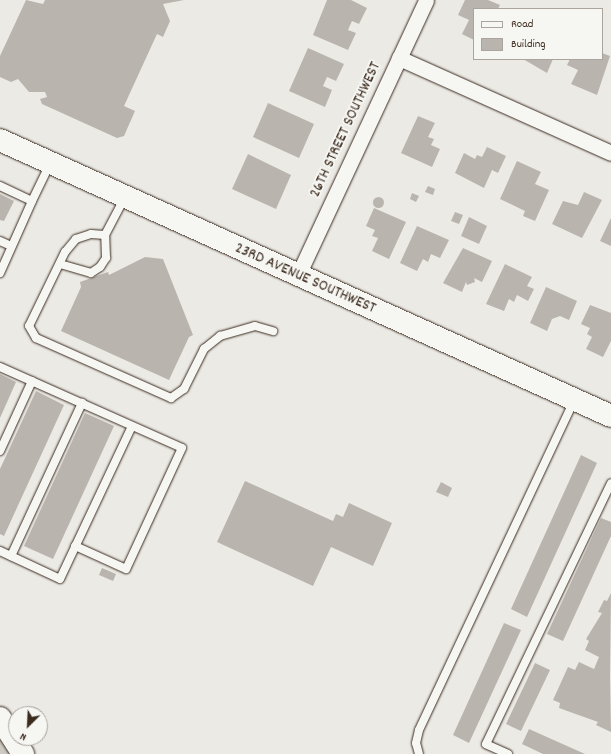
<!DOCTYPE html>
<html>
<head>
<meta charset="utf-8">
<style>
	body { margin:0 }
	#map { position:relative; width:611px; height:754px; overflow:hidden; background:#ebeae5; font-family:Dekko,sans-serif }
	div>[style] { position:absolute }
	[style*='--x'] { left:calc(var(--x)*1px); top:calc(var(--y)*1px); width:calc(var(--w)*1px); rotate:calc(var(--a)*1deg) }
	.green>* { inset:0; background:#cdcac4 }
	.building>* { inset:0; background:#bab4ae }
	.round { border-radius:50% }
	.roads { filter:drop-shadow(0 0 1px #3b2a1e) drop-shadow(0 0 1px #3b2a1e) }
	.lane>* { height:8px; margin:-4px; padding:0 4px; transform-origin:4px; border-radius:4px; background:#f6f6f2 }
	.street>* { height:15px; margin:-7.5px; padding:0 7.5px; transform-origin:7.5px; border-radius:7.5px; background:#f6f6f2 }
	.secondary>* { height:22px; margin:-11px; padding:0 11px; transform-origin:11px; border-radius:11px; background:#f6f6f2 }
	.highway>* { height:22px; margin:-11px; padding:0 11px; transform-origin:11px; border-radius:11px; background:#f6f6f2 }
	span { translate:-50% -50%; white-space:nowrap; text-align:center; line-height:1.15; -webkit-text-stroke:4px #f6f6f2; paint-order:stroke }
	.street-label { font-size:16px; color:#3b2a1e }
	.legend { position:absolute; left:473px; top:8px; width:130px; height:52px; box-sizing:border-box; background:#f6f6f2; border:1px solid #aba49d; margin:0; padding:5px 7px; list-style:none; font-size:12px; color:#3b2a1e }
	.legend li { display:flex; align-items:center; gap:8px; height:20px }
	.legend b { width:20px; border:1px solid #aba49d }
	.north { position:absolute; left:8px; top:706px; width:40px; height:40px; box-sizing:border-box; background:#f6f6f2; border:1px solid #aba49d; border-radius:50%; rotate:204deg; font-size:11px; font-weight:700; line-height:16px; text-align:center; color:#3b2a1e }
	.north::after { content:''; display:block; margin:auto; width:14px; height:18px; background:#3b2a1e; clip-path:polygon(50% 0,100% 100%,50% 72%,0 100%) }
</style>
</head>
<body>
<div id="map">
	<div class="green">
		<i style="clip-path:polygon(0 737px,12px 754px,0 754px)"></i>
	</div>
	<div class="building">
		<i style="clip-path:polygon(26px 0,43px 4px,45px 0,184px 0,163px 4px,170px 21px,163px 37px,157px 34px,124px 106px,135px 111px,124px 136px,117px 138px,42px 104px,40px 99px,47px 97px,45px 92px,29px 92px,18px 79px,11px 82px,0 77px,0 56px)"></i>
		<i style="clip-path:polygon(327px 0,351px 0,367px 8px,359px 24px,352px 21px,348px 30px,356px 33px,348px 50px,313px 35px)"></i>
		<i style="clip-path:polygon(465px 0,488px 0,500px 5px,498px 9px,474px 9px,474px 40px,462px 34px,469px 20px,458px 15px)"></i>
		<i style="clip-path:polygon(308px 48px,344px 64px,336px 81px,327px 77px,323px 86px,332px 90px,325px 107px,289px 91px)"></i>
		<i style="clip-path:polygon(602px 53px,610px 56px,597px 95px,571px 84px,578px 70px,567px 65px,570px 59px,602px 59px)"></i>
		<i style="clip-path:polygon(523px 59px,553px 59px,547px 73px)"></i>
		<i style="clip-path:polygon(268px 103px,314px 124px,299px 158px,253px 137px)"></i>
		<i style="clip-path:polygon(418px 116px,435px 123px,428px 137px,434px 139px,431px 145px,440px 149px,432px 167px,401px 153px)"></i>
		<i style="clip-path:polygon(487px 147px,506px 156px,498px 173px,492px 170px,484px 188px,455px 173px,464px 153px,475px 159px,477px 155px,482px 157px)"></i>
		<i style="clip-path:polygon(248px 154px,291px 175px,276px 209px,232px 189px)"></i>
		<i style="clip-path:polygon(517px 161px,541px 172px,535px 184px,549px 190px,535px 221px,523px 216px,525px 211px,500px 199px)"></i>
		<i style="clip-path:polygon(428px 186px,435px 189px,433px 195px,425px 192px)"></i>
		<i style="clip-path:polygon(584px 192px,602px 200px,582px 238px,552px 224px,563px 201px,578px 205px)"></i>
		<i style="clip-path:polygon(412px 193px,419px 196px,416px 202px,410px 199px)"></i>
		<i style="clip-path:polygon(0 194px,14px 201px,4px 221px,0 220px)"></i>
		<i class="round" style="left:372.5px;top:196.5px;width:11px;height:11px"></i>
		<i style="clip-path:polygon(374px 208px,406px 222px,389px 259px,372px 251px,378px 238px,372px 236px,375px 230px,366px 226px)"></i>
		<i style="clip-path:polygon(455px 212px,463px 215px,459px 224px,451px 221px)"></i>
		<i style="clip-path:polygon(469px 217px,487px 226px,479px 244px,461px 236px)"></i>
		<i style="clip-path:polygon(611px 218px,611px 246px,600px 241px)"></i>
		<i style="clip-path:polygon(417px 226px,449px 240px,440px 258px,431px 254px,428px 262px,423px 259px,417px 271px,400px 263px)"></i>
		<i style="clip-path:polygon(463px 248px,492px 261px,482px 282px,474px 278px,475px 282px,467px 285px,466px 282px,462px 292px,443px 283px)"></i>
		<i style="clip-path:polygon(145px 257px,163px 259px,193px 335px,189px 337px,169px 380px,61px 331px,81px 287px,80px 282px,108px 272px,109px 275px)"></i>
		<i style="clip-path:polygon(505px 264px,532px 277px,527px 286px,534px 289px,528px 301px,517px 295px,514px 302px,509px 299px,504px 311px,486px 304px)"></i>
		<i style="clip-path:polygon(546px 287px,577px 301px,569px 320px,560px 316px,552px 319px,547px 331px,530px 323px)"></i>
		<i style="clip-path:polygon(590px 305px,611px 313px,611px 341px,603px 357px,586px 349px,592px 337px,587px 334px,590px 328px,581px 324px)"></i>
		<i style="clip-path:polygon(0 374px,16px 382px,0 418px)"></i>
		<i style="clip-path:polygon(36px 391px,64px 405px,4px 536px,0 534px,0 469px)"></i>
		<i style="clip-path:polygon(85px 413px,114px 426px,53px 559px,24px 546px)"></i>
		<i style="clip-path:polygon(581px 455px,597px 463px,527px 617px,511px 609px)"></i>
		<i style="clip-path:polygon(245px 481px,333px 521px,336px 514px,343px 517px,349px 503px,392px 523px,373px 566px,331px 547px,313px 586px,217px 542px)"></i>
		<i style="clip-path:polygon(441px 482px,452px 488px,448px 497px,436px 492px)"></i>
		<i style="clip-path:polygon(601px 518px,611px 522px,611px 536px,563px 641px,547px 634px)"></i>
		<i style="clip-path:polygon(102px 568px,116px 574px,113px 581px,99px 575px)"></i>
		<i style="clip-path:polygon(611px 593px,610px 676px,611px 732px,596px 725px,598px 722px,559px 708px,560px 703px,553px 700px,568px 667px,575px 670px,579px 662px,594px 669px,599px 657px,585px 650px,589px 641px,586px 639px,602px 613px,598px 612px,604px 600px,607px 601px)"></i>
		<i style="clip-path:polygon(504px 623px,521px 630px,469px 743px,453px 735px)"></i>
		<i style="clip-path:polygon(535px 663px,550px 670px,521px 731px,506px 724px)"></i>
		<i style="clip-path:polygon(529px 729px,585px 754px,543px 754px,522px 744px)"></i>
	</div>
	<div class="roads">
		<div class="lane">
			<i style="--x:0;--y:186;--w:35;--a:25"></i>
			<i style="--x:32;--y:201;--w:41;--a:-64.1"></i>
			<i style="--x:125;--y:197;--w:43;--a:117.8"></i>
			<i style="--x:105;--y:235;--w:14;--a:-176"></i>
			<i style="--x:91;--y:234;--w:16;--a:162"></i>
			<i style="--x:76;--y:239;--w:17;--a:130"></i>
			<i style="--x:65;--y:252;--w:82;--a:115.9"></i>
			<i style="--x:29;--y:326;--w:14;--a:60"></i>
			<i style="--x:36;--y:338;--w:148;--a:24"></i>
			<i style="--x:171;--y:398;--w:16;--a:-35"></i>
			<i style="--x:184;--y:389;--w:45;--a:-63.4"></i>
			<i style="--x:204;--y:349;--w:21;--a:-39"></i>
			<i style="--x:220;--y:336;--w:36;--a:-16"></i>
			<i style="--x:255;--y:326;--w:19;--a:16"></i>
			<i style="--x:0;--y:241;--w:12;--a:24"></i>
			<i style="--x:60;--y:264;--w:32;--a:16"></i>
			<i style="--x:91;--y:273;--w:11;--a:-34"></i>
			<i style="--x:100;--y:267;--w:11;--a:-56"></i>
			<i style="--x:106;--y:258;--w:23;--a:-92"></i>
			<i style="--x:0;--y:273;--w:79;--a:-66"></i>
			<i style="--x:0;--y:367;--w:199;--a:24"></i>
			<i style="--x:182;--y:448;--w:133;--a:114.8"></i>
			<i style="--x:126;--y:569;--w:56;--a:-155.7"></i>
			<i style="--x:0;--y:451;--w:77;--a:-65.4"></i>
			<i style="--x:0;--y:551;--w:66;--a:25"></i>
			<i style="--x:60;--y:579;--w:169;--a:-64.8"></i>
			<i style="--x:11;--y:556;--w:169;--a:-65.1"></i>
			<i style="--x:419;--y:754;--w:11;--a:-105"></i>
			<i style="--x:416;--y:743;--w:13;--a:-77"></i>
			<i style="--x:419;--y:730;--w:365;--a:-64.8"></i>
			<i style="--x:508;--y:754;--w:24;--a:-156"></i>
			<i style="--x:486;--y:744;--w:289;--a:-64.4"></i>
		</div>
		<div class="street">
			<i style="--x:399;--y:58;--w:232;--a:24.1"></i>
			<i style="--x:298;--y:275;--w:303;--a:-65"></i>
		</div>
		<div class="secondary">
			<i style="--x:0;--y:140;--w:670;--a:24.31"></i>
		</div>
		<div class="highway">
			<i style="--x:0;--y:718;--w:43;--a:57.4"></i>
		</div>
	</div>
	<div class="street-label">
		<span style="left:346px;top:130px;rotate:-65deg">26TH STREET SOUTHWEST</span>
		<span style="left:305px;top:279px;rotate:24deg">23RD AVENUE SOUTHWEST</span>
	</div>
	<ul class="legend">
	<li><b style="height:5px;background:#f6f6f2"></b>Road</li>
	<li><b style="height:11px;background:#bab4ae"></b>Building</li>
	</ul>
	<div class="north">N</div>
</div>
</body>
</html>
